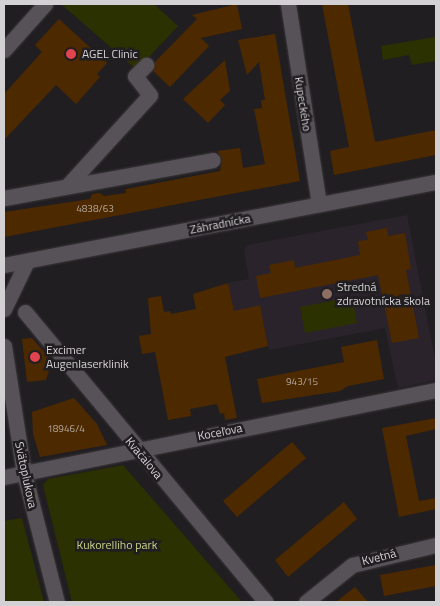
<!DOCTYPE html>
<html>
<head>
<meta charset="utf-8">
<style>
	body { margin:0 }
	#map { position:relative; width:440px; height:606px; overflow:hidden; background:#211e21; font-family:"Titillium Web",sans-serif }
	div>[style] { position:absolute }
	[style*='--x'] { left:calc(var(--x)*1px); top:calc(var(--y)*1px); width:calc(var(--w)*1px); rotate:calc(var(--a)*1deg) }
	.built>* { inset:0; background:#2b232c }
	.green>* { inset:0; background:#2b3100 }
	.building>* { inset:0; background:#4d2900 }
	.roads { filter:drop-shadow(0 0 1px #3b383b) drop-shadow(0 0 1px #3b383b) }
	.minor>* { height:15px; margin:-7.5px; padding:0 7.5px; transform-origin:7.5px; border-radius:7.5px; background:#565257 }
	.dots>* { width:14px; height:14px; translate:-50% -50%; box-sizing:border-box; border:2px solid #211e21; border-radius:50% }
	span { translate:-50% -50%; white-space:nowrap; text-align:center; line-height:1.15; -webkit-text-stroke:5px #211e21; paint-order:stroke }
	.number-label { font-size:10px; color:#b2a79f }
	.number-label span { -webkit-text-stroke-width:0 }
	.poi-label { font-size:12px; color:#d4d1d4 }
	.left { translate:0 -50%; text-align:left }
	.street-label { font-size:12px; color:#d4d1d4 }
	.park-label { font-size:12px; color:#c4d283 }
	.frame { position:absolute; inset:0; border:5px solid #d4d1d4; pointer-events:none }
</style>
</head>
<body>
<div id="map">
	<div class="built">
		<i style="clip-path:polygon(407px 215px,436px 365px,436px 380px,398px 388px,385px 328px,269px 350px,260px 306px,246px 308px,235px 317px,228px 283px,249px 279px,244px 249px,248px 245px)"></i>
	</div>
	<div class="green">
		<i style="clip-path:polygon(61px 4px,154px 4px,178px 26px,137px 70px)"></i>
		<i style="clip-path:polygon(436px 30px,436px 61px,412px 65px,409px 55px,383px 60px,381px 46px,435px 37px)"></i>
		<i style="clip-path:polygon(352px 297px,357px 323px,305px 333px,300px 307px)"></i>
		<i style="clip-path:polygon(123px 465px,242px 602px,72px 602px,43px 485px,48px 479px)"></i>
		<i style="clip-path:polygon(22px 518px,44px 602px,4px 602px,4px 521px)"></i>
	</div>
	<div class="building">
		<i style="clip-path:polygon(237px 4px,242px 29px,201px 38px,209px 46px,170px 87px,153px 71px,155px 62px,197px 19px,192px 15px)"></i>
		<i style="clip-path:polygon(322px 4px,348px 4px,375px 142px,436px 130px,436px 155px,334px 175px,330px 151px,349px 147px)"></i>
		<i style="clip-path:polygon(59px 19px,107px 63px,97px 74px,100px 77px,76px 104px,56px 85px,4px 140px,4px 94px,42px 52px,35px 45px)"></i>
		<i style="clip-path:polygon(275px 34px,300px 181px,4px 237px,4px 212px,90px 199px,92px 194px,100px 193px,104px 196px,126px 193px,126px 189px,220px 171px,222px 159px,217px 151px,240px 148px,243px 168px,265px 164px,254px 109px,262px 108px,261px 100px,265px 100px,259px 62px,247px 75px,238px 40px)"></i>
		<i style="clip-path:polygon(225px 60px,230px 91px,220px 100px,225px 105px,208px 123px,183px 99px)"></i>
		<i style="clip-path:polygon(387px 228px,388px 236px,405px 233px,411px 269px,406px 270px,419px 338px,392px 343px,378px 275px,260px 298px,256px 276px,271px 273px,269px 265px,294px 260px,295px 268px,360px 255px,358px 241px,368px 240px,366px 232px)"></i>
		<i style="clip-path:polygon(228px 283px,234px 311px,260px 305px,268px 346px,225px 357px,237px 418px,225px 420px,224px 413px,220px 414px,217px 404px,190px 409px,191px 416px,168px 420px,155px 352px,142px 354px,139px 336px,151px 334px,148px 298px,161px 296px,164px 312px,170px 311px,171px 314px,196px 309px,193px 294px)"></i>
		<i style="clip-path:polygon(32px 338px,52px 361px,46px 380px,27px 382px,22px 339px)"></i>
		<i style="clip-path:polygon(377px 340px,384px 379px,348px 386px,340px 391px,262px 403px,257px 379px,344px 362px,341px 347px)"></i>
		<i style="clip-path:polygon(74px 398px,97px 424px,107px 445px,40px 457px,33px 434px,32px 412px)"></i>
		<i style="clip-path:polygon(436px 418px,436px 429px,406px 436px,419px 501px,436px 498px,436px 509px,399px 517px,382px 428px)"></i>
		<i style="clip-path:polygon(292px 442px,306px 458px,237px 517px,223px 501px)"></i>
		<i style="clip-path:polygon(344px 502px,357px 519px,288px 577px,275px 560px)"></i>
		<i style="clip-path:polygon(436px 565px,436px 586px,384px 596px,380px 575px)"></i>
		<i style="clip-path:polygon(355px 587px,368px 602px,336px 602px)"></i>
	</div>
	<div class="roads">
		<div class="minor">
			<i style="--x:288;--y:4;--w:202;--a:81.2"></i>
			<i style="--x:4;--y:50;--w:62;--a:-48.3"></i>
			<i style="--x:67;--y:186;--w:123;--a:-47.6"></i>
			<i style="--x:150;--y:95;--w:24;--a:-128"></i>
			<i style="--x:135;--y:76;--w:16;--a:-45"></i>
			<i style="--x:4;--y:198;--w:212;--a:-10.3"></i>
			<i style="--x:4;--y:265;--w:440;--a:-10.9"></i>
			<i style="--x:4;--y:309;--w:53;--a:-64.4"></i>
			<i style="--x:25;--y:312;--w:377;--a:50.3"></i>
			<i style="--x:4;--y:346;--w:129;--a:81.1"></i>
			<i style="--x:24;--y:473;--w:133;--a:75.7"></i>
			<i style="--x:4;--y:477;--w:441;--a:-11.4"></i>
			<i style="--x:306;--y:602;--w:59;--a:-38.8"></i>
			<i style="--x:352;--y:565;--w:86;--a:-13.4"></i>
		</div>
	</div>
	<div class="dots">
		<i style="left:71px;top:54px;background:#e0444e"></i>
		<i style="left:327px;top:294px;background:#8d6e63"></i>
		<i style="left:35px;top:357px;background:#e0444e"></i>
	</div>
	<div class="number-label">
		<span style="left:95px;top:209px">4838/63</span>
		<span style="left:302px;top:382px">943/15</span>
		<span style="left:66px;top:429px">18946/4</span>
	</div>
	<div class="poi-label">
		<span class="left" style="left:82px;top:54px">AGEL Clinic</span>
		<span class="left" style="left:337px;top:294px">Stredná<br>zdravotnícka škola</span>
		<span class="left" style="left:46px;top:357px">Excimer<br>Augenlaserklinik</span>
	</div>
	<div class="street-label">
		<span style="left:303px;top:104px;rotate:81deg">Kupeckého</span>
		<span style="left:220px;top:224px;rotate:-11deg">Záhradnícka</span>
		<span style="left:220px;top:432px;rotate:-11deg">Koceľova</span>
		<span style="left:144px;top:458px;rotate:50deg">Kvačalova</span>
		<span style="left:26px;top:475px;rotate:78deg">Svätoplukova</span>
		<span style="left:379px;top:557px;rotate:-14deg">Kvetná</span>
	</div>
	<div class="park-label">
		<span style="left:117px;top:545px">Kukorelliho park</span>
	</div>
	<div class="frame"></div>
</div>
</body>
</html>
